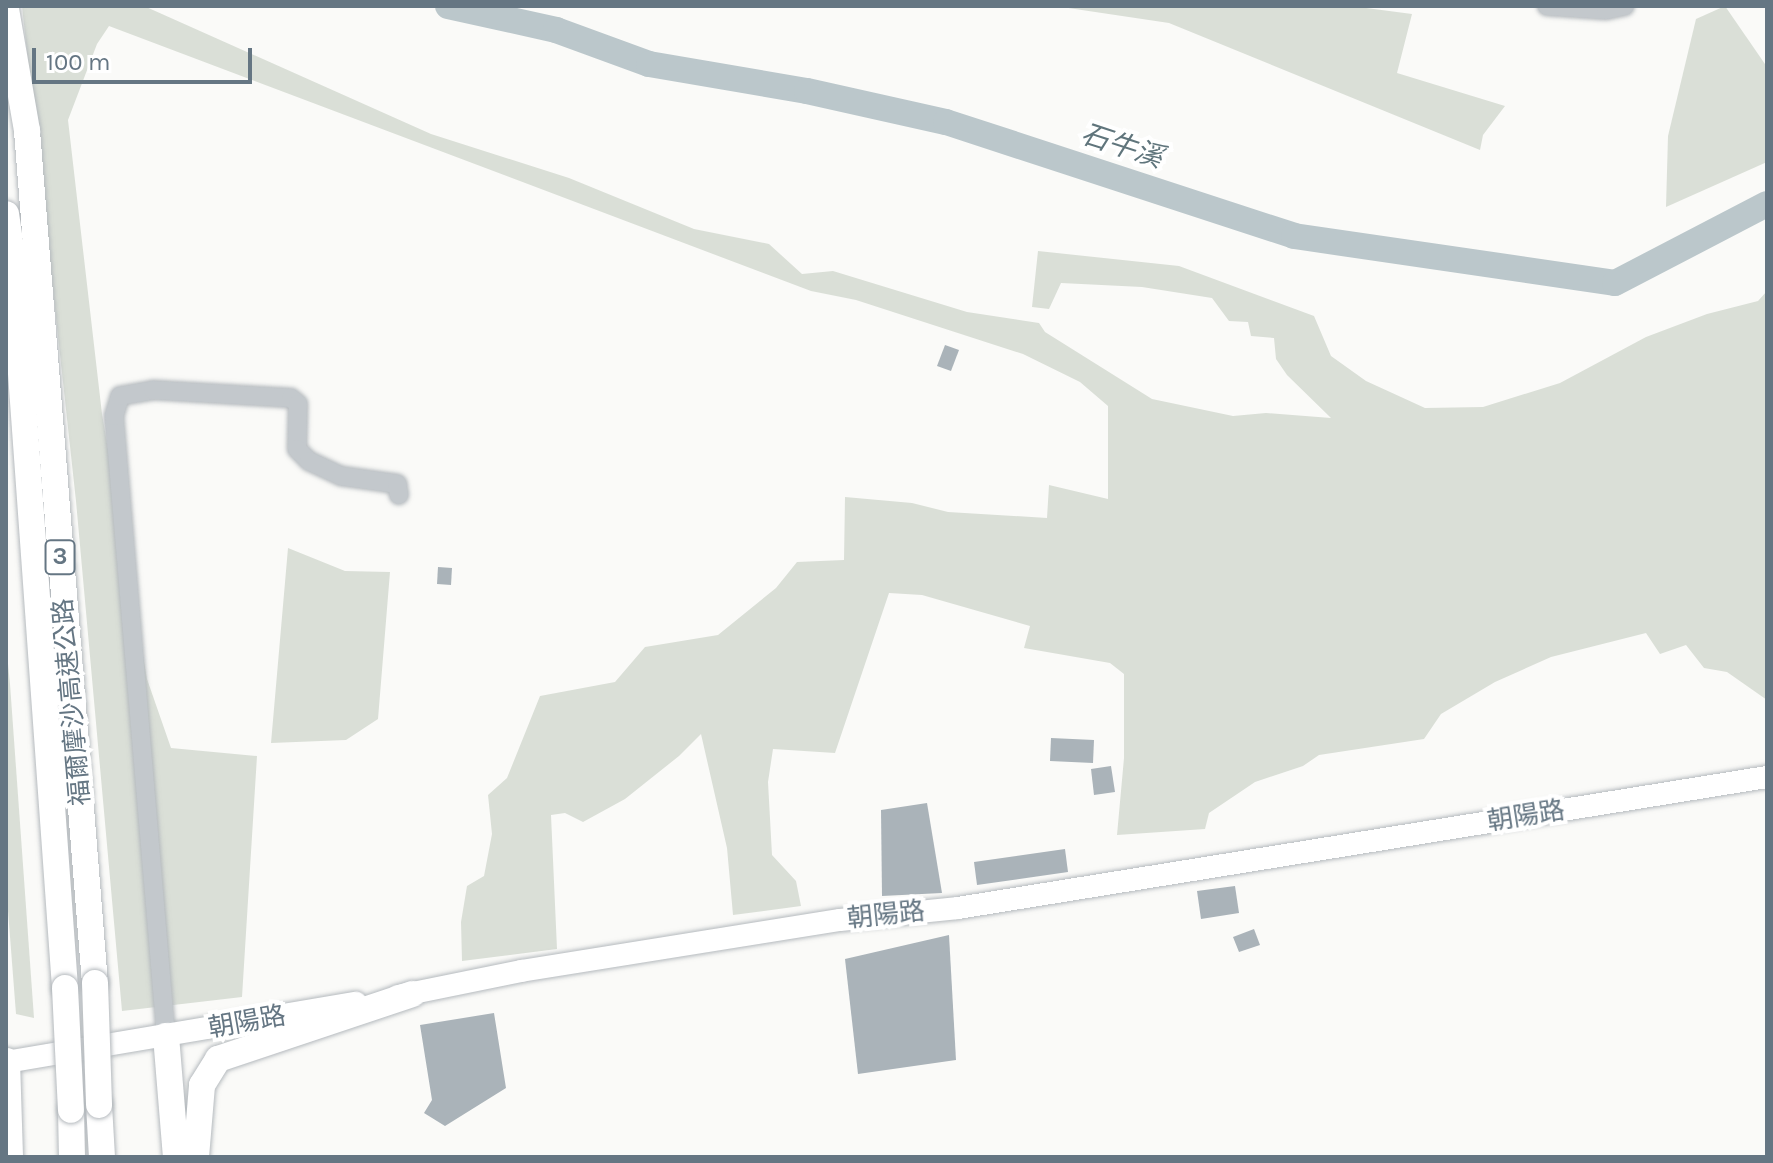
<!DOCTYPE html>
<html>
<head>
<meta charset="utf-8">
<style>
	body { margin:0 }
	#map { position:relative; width:1773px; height:1163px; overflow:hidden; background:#fafaf8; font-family:Karla,"Noto Sans TC",sans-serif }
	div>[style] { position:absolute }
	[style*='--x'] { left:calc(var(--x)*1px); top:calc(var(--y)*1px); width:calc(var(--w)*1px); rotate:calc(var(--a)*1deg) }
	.green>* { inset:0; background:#dadfd7 }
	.river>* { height:26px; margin:-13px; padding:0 13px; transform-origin:13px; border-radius:13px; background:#bbc7cb }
	.building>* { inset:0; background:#aab3b9 }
	.roads { filter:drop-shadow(0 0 2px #b5babe) drop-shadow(0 0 2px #b5babe) }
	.minor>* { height:18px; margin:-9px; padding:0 9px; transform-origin:9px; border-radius:9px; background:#c3c8cc }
	.major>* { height:22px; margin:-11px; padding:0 11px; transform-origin:11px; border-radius:11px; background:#fff }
	.highway>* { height:26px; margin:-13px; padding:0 13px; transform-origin:13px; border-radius:13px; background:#fff }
	.bridges { filter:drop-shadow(0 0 2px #b4b9bd) drop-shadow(0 0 2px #b4b9bd) }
	.highway-bridge>* { height:26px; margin:-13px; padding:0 13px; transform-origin:13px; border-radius:13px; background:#fff }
	span { translate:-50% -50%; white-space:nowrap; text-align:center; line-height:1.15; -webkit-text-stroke:8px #fff; paint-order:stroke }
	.shield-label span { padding:2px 6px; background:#fff; border:2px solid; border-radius:6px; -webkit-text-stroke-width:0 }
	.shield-label { font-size:24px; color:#657683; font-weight:700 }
	.street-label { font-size:26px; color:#657683 }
	.water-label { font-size:28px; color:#60757c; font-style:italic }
	.frame { position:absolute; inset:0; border:8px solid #657683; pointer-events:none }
	.scale { position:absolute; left:32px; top:48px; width:220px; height:36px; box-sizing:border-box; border:4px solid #657683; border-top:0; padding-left:10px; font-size:24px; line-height:28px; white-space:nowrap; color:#657683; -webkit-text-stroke:6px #fff; paint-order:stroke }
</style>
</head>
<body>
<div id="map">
	<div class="green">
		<i style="clip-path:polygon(22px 6px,144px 6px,431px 134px,569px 178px,694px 229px,769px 244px,802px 274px,833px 271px,967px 312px,1039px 323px,1045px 332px,1152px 399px,1233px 416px,1266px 413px,1331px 418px,1287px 375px,1276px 359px,1274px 338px,1251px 336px,1248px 322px,1229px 321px,1212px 298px,1142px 287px,1061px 283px,1049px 309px,1032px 307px,1038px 251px,1179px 266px,1314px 316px,1331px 356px,1366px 381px,1425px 408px,1483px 407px,1560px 383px,1646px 337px,1707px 314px,1758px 301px,1767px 291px,1767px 700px,1727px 672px,1704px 668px,1686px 645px,1660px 654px,1646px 633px,1551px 657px,1495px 682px,1441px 714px,1424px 739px,1319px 755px,1303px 766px,1255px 782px,1209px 813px,1205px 829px,1117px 835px,1124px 758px,1124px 674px,1110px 663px,1024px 648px,1030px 626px,922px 595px,889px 593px,835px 753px,773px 749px,768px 782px,772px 855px,796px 881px,801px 906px,733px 915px,727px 848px,701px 734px,679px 756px,625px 799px,583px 822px,565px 813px,551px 815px,557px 949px,462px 961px,461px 922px,467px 886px,484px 876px,492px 834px,488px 795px,507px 778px,540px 696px,615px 682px,645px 647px,718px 635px,776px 588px,797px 562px,844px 560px,845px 497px,912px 503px,948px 512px,1047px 518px,1049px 485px,1108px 499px,1108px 406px,1080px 382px,1023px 354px,856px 300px,811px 291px,109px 26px,97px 44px,68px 120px,102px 414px,147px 679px,171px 748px,257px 756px,242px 997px,122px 1011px,76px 501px)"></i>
		<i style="clip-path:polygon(1055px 6px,1351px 6px,1412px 14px,1397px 73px,1505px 106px,1483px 135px,1480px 150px,1169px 23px)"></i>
		<i style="clip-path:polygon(1725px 6px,1767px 67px,1767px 162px,1666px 207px,1668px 136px,1696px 19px)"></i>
		<i style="clip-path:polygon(288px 548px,345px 571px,390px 572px,378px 719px,346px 740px,271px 743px)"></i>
		<i style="clip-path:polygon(6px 644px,10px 684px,34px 1018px,16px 1014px,6px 885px)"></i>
	</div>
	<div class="river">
		<i style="--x:448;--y:6;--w:111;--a:12.5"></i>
		<i style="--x:556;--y:30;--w:99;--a:20.1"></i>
		<i style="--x:649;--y:64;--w:160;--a:9.7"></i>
		<i style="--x:807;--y:91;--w:142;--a:12.6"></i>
		<i style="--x:946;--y:122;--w:366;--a:18.1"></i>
		<i style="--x:1294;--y:236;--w:324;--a:8.3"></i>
		<i style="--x:1615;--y:283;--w:171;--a:-27.5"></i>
	</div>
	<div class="building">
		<i style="clip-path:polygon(945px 345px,959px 350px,951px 371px,937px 366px)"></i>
		<i style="clip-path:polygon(438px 567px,452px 568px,451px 585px,437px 584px)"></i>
		<i style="clip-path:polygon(1051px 738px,1094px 740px,1093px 763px,1050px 761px)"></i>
		<i style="clip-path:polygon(1111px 766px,1115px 792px,1094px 795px,1091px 769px)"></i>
		<i style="clip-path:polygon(927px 803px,942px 893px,882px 896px,881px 810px)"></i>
		<i style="clip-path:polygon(1065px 849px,1068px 872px,977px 885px,974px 862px)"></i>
		<i style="clip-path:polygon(1235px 886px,1239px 913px,1201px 919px,1197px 891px)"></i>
		<i style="clip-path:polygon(1254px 929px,1260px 945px,1239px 952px,1233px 937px)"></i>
		<i style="clip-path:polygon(949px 935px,956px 1060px,858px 1074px,845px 959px)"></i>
		<i style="clip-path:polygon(494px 1013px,506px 1088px,445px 1126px,424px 1113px,432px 1100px,420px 1025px)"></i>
	</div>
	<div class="roads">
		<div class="minor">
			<i style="--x:1547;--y:6;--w:59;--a:3.9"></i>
			<i style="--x:1606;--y:10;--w:19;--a:-12"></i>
			<i style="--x:166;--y:1036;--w:622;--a:-94.79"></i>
			<i style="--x:114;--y:416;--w:21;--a:-73"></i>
			<i style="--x:120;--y:396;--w:34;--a:-10"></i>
			<i style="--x:153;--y:390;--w:138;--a:3.3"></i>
			<i style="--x:291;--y:398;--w:9;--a:41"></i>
			<i style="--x:298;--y:404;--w:45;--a:91.3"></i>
			<i style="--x:297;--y:449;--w:17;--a:45"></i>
			<i style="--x:309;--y:461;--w:35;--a:25"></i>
			<i style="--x:341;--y:476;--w:57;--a:8.1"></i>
			<i style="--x:397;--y:484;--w:11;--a:80"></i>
		</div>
		<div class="major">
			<i style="--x:398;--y:996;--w:126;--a:-11.5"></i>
			<i style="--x:521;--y:971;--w:323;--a:-9.1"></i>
			<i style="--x:840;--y:920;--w:119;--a:-5.8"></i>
			<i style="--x:958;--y:908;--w:820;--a:-9.2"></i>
			<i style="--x:6;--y:1062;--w:355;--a:-9.6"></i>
		</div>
		<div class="highway">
			<i style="--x:6;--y:9;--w:124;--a:80.2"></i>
			<i style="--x:27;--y:131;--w:855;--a:85.44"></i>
			<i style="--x:6;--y:214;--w:49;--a:81.7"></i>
			<i style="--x:13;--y:262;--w:728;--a:85.9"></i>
			<i style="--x:166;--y:1036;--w:121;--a:85.3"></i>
			<i style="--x:7;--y:1061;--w:96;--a:88.2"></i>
			<i style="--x:99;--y:1105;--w:52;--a:86.7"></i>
			<i style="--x:71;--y:1110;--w:47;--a:88.8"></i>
			<i style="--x:196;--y:1157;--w:72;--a:-85.2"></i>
			<i style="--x:202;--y:1085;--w:31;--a:-58"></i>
			<i style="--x:218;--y:1059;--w:205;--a:-18.5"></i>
		</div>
	</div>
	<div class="bridges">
		<div class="highway-bridge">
			<i style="--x:95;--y:983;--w:122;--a:88.1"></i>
			<i style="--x:65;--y:988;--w:122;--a:87.2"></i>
		</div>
	</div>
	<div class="shield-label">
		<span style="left:60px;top:557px">3</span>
	</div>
	<div class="street-label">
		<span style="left:72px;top:702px;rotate:-95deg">福爾摩沙高速公路</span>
		<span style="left:1526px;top:816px;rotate:-9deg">朝陽路</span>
		<span style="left:886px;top:915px;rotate:-6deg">朝陽路</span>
		<span style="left:247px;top:1022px;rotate:-10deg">朝陽路</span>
	</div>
	<div class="water-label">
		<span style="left:1122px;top:146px;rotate:18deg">石牛溪</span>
	</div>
	<div class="frame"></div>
	<div class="scale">100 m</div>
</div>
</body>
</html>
